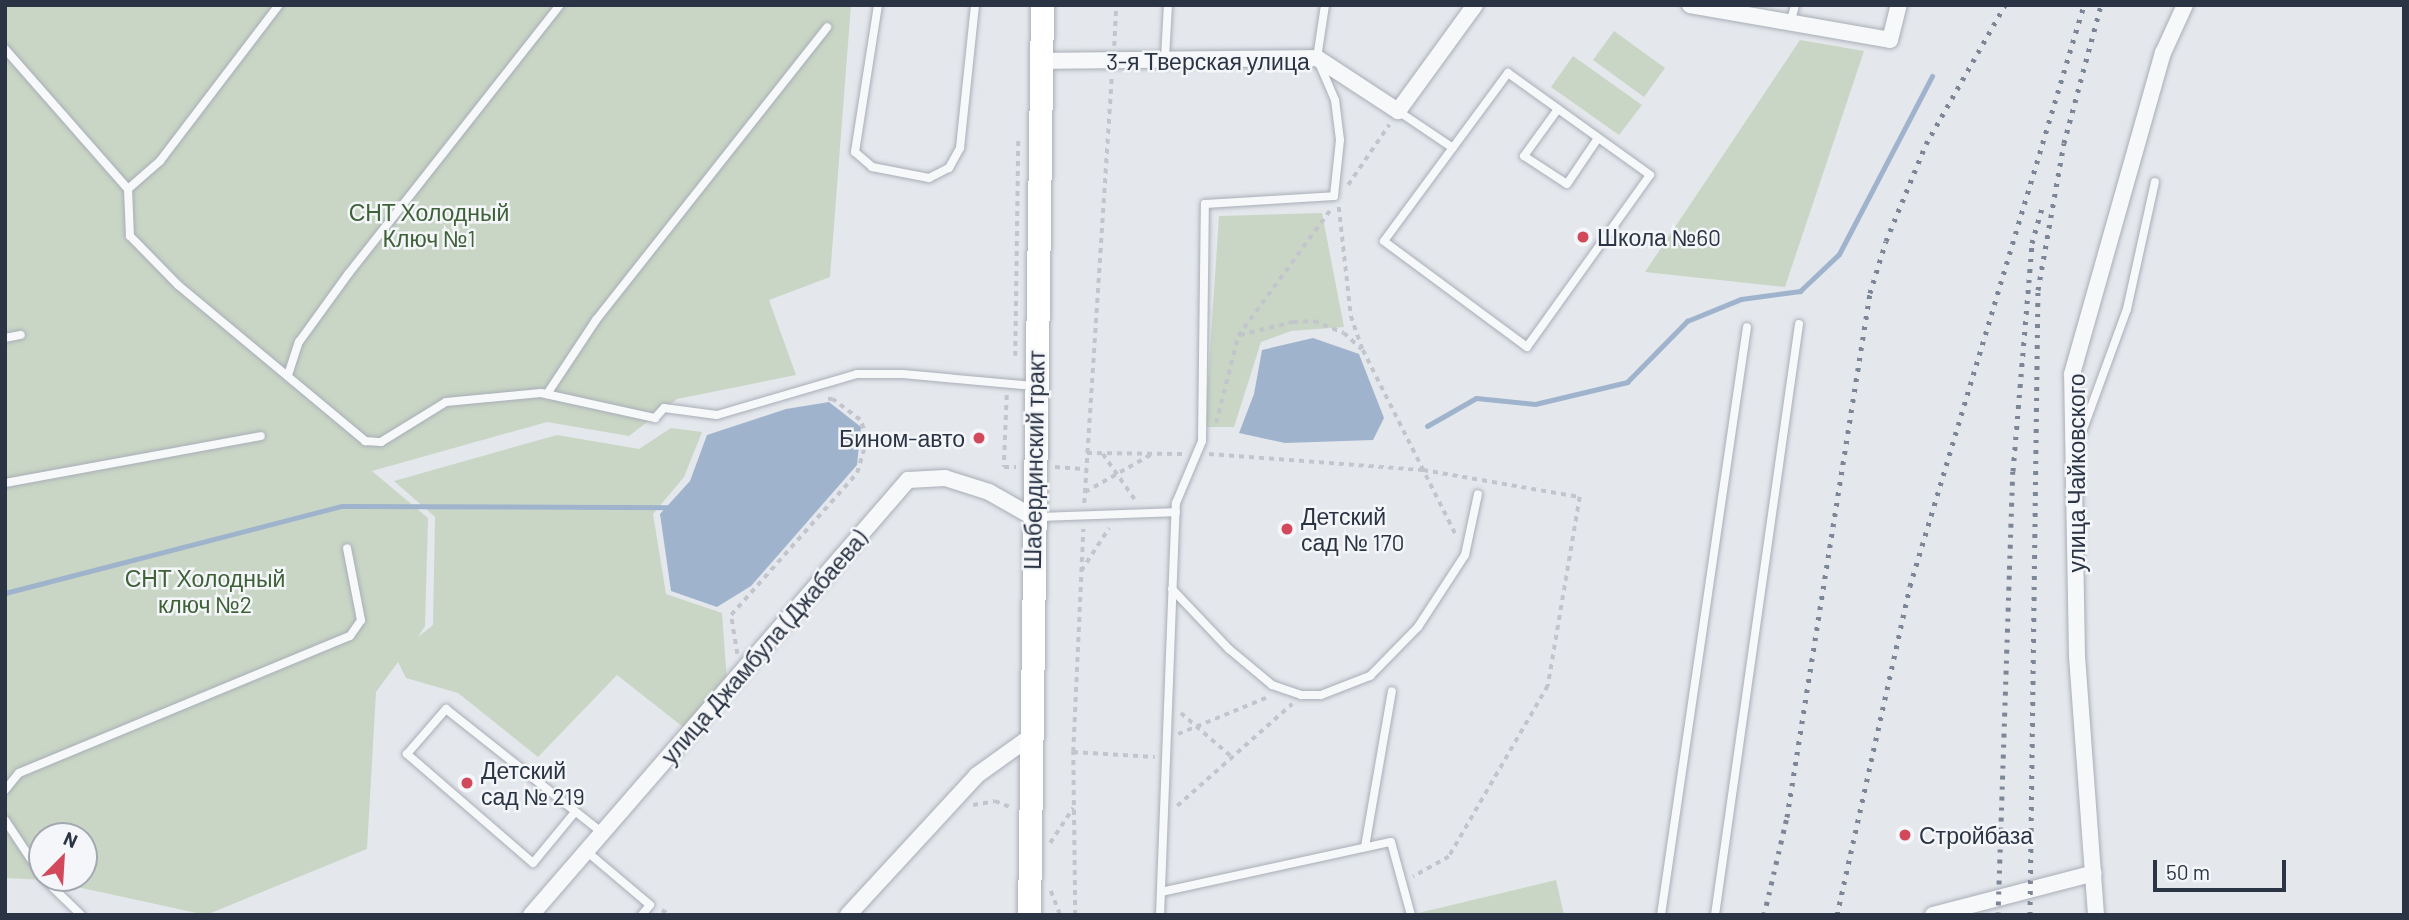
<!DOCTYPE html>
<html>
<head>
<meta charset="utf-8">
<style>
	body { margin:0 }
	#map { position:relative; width:2409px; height:920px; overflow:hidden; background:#e4e7ec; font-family:Barlow,sans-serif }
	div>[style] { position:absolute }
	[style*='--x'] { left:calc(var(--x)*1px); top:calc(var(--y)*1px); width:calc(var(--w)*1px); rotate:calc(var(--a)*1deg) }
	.green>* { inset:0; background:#c9d6c5 }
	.water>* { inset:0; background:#9fb4cc }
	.stream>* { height:5px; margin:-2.5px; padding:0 2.5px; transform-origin:2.5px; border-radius:2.5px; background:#9fb4cc }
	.path>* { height:3.5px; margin-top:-1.75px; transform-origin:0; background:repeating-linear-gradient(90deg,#c2c5cb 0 5px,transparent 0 10px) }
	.roads { filter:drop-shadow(0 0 2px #a9aeb7) drop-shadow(0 0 2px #a9aeb7) }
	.service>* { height:8px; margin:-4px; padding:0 4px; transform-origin:4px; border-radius:4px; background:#f7f8fa }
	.minor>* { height:16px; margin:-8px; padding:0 8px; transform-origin:8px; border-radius:8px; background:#f7f8fa }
	.secondary>* { height:23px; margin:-11.5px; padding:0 11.5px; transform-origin:11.5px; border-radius:11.5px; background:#fff }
	.rail>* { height:5px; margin-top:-2.5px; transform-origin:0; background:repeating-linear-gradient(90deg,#7d8696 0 3.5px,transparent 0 10.5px) }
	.dots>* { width:19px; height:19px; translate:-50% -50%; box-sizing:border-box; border:4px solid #f4f6f9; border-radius:50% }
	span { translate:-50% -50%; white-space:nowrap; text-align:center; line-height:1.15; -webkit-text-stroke:5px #f4f6f9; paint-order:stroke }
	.street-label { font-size:23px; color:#2b3445 }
	.park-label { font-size:23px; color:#3f6138 }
	.poi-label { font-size:23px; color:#2b3445 }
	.left { translate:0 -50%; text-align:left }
	.right { translate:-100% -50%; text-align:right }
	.frame { position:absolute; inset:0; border:7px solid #2b3445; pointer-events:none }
	.north { position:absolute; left:28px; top:822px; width:70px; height:70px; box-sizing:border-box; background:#f4f6f9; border:2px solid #a4a8b1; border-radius:50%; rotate:24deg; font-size:19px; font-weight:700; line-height:28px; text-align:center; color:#2b3445 }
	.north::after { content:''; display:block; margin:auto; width:24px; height:32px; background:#d1495b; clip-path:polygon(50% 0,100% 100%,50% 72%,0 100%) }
	.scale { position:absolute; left:2153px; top:860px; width:133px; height:32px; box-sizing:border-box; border:4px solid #2b3445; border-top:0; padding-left:9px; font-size:21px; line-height:24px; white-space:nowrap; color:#2b3445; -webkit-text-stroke:5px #f4f6f9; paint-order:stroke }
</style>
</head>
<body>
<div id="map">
	<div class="green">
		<i style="clip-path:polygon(evenodd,5px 5px,851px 5px,830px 277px,769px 300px,796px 375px,677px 399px,629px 436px,547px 422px,372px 471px,428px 518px,425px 626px,418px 637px,433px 625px,435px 517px,394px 481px,557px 435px,639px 449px,671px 428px,702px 432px,684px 477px,653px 514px,666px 594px,722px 613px,727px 681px,683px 727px,617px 675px,538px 757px,458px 693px,406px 678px,398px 662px,376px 692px,367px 849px,206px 915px,45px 880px,5px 878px,5px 5px,42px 836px,84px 836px,84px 878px,42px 878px,42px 836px)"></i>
		<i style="clip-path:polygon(1614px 31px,1665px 68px,1644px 97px,1593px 60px)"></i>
		<i style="clip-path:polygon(1800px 40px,1864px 51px,1785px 287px,1645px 272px)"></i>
		<i style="clip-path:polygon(1573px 56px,1642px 105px,1619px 135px,1551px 87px)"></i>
		<i style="clip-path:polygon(1322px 213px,1344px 327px,1291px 331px,1261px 342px,1234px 427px,1205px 427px,1219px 216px)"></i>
		<i style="clip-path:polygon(1556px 880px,1564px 915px,1410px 915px)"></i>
	</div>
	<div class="water">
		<i style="clip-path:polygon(1313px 338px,1359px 354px,1384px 418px,1373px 440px,1285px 443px,1239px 433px,1254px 394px,1262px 350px)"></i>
		<i style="clip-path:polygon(829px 402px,861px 427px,857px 465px,751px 586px,717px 607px,671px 591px,660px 514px,690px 481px,707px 435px,786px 409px)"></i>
	</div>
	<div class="stream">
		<i style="--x:1427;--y:426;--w:56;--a:-29.7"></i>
		<i style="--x:1476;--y:398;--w:59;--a:5.8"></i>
		<i style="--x:1535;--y:404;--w:95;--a:-13.4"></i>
		<i style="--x:1627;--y:382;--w:86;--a:-45.5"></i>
		<i style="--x:1687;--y:321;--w:58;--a:-22.2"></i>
		<i style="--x:1741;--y:299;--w:60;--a:-7.7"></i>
		<i style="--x:1800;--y:291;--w:54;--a:-43.5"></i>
		<i style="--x:1839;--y:254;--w:201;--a:-62.4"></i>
		<i style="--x:5;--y:593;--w:348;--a:-14.5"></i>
		<i style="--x:342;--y:506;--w:331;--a:0.2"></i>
	</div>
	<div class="path">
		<i style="--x:1114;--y:46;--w:41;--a:-87.2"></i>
		<i style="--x:1348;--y:185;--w:73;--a:-55.7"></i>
		<i style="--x:1339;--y:207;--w:110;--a:83.7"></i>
		<i style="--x:1351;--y:316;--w:36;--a:71"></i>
		<i style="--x:1363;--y:350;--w:207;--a:63.3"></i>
		<i style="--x:1240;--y:335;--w:55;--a:-13.8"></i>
		<i style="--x:1293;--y:322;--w:21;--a:-3"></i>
		<i style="--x:1314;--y:321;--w:32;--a:22"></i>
		<i style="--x:1344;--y:333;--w:24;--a:42"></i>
		<i style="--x:1015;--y:356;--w:216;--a:-89.2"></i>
		<i style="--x:1007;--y:395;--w:72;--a:92.4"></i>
		<i style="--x:1004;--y:467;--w:12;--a:0"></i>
		<i style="--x:1216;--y:423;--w:90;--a:-75.8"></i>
		<i style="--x:1238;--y:336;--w:157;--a:-53.8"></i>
		<i style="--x:1087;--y:453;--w:96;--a:0.6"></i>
		<i style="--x:1103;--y:454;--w:57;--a:54.9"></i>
		<i style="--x:1209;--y:454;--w:215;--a:4.3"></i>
		<i style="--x:1423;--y:470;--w:159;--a:9.8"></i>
		<i style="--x:1580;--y:497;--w:192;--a:99.6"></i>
		<i style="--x:1548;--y:686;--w:198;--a:120.1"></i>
		<i style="--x:1449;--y:857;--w:41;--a:150.9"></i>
		<i style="--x:1055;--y:467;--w:31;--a:4"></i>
		<i style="--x:1085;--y:492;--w:75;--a:-29.6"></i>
		<i style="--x:1084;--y:503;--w:429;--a:-86.3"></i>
		<i style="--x:1081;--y:571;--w:51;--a:-56.9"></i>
		<i style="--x:737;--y:654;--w:39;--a:-99"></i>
		<i style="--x:731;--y:615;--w:190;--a:-48.4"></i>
		<i style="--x:857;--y:473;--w:36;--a:-74"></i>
		<i style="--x:867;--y:438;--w:19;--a:-111"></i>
		<i style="--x:860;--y:420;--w:34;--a:-143"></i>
		<i style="--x:833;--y:400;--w:10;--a:-169"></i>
		<i style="--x:1181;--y:713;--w:67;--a:40.8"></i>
		<i style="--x:1178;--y:734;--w:97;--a:-22.3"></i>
		<i style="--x:1073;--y:752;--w:82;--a:3.5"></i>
		<i style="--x:973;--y:805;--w:22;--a:-10"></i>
		<i style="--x:995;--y:801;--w:18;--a:22"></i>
		<i style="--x:1177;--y:806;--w:154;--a:-41.6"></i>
		<i style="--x:1050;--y:843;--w:42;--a:-56.7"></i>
		<i style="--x:1051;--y:891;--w:26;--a:69"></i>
		<i style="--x:662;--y:910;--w:9;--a:32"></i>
		<i style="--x:1075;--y:915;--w:163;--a:-90.7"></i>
		<i style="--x:1073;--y:752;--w:223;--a:-87.4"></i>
	</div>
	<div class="roads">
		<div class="service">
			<i style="--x:878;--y:5;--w:149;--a:98.9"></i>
			<i style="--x:855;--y:152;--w:23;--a:41"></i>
			<i style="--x:872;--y:167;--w:58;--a:10.9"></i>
			<i style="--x:929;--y:178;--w:22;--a:-27"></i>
			<i style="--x:949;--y:168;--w:23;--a:-61"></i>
			<i style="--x:960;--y:148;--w:144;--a:-84"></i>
			<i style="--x:1790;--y:24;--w:20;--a:-75"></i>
			<i style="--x:5;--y:49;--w:186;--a:48.7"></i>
			<i style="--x:128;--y:189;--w:47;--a:87.6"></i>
			<i style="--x:130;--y:236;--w:69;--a:45.6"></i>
			<i style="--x:178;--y:285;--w:244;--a:39.8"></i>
			<i style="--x:365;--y:441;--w:16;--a:4"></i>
			<i style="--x:381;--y:442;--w:76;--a:-31.6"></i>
			<i style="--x:446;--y:402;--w:95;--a:-5.4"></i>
			<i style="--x:541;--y:393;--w:117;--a:12.4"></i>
			<i style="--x:655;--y:418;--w:13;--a:-48"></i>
			<i style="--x:664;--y:408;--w:53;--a:7.5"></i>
			<i style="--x:717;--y:415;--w:146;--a:-16.3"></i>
			<i style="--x:857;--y:374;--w:46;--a:0"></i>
			<i style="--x:903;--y:374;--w:131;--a:5.3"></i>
			<i style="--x:1165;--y:58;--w:53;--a:-86.8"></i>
			<i style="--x:1508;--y:73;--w:175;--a:35.7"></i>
			<i style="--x:1650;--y:175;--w:211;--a:125.6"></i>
			<i style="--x:1527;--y:347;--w:178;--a:-143.5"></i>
			<i style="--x:1384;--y:241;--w:209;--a:-53.6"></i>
			<i style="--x:1558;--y:109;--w:58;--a:125.9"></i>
			<i style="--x:1524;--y:156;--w:51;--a:33.1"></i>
			<i style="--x:1567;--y:184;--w:55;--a:-56"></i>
			<i style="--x:1398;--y:111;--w:66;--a:33.9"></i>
			<i style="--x:128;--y:189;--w:43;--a:-41.2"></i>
			<i style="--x:160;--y:161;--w:196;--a:-52.7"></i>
			<i style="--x:5;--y:338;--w:16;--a:-11"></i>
			<i style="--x:288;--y:375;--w:35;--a:-72"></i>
			<i style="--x:299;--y:342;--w:85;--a:-54.1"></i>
			<i style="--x:349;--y:273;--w:341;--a:-51.8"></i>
			<i style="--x:547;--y:394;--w:89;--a:-56.5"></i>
			<i style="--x:596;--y:320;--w:373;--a:-51.7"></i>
			<i style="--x:2078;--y:443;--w:143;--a:-69.9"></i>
			<i style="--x:2127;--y:309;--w:130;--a:-77.6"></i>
			<i style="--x:5;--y:483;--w:260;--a:-10.4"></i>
			<i style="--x:1036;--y:517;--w:140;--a:-2"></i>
			<i style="--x:1172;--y:589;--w:83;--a:46.5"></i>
			<i style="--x:1229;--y:649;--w:56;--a:39.9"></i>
			<i style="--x:1272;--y:685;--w:31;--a:19"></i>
			<i style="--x:1301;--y:695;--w:20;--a:0"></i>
			<i style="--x:1321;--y:695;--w:53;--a:-21.2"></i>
			<i style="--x:1370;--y:676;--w:69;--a:-45.6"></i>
			<i style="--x:1418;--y:627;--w:86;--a:-56.9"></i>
			<i style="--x:1465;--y:555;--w:62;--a:-78"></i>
			<i style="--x:5;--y:790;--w:22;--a:-51"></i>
			<i style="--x:19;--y:773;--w:358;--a:-22.5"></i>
			<i style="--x:350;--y:636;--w:19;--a:-55"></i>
			<i style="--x:361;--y:620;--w:73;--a:-101"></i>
			<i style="--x:575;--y:812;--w:66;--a:129.5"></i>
			<i style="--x:533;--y:863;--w:167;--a:-139.1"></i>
			<i style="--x:407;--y:754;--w:60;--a:-49.1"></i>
			<i style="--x:446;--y:709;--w:198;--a:38.4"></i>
			<i style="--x:5;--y:820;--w:67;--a:56.5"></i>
			<i style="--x:1365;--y:847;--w:158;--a:-80.2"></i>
			<i style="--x:585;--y:850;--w:85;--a:40.2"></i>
			<i style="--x:650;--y:905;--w:13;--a:129"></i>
			<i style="--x:43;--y:878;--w:53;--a:44.2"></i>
			<i style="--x:1161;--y:892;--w:235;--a:-12.3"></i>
			<i style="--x:1391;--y:842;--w:76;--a:74.7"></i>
			<i style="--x:1160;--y:915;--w:412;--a:-87.8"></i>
			<i style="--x:1176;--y:503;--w:67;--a:-67.2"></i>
			<i style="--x:1202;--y:441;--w:237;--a:-89.3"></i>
			<i style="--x:1205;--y:204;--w:129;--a:-3.5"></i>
			<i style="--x:1334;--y:196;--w:56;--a:-83.9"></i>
			<i style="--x:1340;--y:140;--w:40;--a:-97.1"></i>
			<i style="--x:1335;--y:100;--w:46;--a:-113.2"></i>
			<i style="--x:1317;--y:58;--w:54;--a:-81.4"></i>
			<i style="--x:1661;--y:915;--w:594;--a:-81.68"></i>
			<i style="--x:1715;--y:915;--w:597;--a:-81.91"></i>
		</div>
		<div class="minor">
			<i style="--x:1690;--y:5;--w:203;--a:9.9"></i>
			<i style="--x:1890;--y:40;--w:36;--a:-76"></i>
			<i style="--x:1040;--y:61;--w:277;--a:-0.6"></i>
			<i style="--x:1317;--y:58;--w:97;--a:33.2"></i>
			<i style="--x:1398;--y:111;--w:131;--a:-54"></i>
			<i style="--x:531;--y:915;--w:576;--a:-49.09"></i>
			<i style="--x:908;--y:480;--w:37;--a:-3"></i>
			<i style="--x:945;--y:478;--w:46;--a:17.7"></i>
			<i style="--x:989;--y:492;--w:51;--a:29.6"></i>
			<i style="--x:848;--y:915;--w:190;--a:-47.3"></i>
			<i style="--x:977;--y:775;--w:65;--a:-35.6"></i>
			<i style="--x:1933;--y:915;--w:166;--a:-14.6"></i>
			<i style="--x:2096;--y:915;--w:260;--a:-94.2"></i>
			<i style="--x:2077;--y:656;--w:282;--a:-91"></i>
			<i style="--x:2072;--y:374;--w:334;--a:-74.2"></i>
			<i style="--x:2163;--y:53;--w:53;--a:-65.4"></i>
		</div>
		<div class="secondary">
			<i style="--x:1029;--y:915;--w:910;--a:-89.18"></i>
		</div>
	</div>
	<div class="rail">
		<i style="--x:1764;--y:915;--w:101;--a:-76.8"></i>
		<i style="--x:1787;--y:817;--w:531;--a:-81"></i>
		<i style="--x:1870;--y:293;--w:54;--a:-72.9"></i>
		<i style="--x:1886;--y:241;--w:105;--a:-67.6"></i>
		<i style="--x:1926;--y:144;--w:160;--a:-60.4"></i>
		<i style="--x:1837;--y:915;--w:337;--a:-77.5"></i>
		<i style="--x:1910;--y:586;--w:606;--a:-73.33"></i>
		<i style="--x:1998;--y:915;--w:444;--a:-88.1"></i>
		<i style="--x:2013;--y:471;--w:229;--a:-85.2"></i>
		<i style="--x:2032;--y:243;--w:35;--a:-74"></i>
		<i style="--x:2030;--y:915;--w:625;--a:-89.27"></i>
		<i style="--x:2038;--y:290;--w:149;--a:-80"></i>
		<i style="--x:2064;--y:143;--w:143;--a:-75"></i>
	</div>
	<div class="dots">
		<i style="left:1583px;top:237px;background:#d1495b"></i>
		<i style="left:979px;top:438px;background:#d1495b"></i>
		<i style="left:1287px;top:529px;background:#d1495b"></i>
		<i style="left:467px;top:783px;background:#d1495b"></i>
		<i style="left:1905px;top:835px;background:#d1495b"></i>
	</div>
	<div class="street-label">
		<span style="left:1208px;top:61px">3-я Тверская улица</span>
		<span style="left:1034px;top:460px;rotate:-89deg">Шабердинский тракт</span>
		<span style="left:2076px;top:473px;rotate:-90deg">улица Чайковского</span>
		<span style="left:764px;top:647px;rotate:-49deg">улица Джамбула (Джабаева)</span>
	</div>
	<div class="park-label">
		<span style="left:429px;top:225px">СНТ Холодный<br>Ключ №1</span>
		<span style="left:205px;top:591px">СНТ Холодный<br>ключ №2</span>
	</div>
	<div class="poi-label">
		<span class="left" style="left:1597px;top:237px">Школа №60</span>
		<span class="right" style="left:965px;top:438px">Бином-авто</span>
		<span class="left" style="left:1301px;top:529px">Детский<br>сад № 170</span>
		<span class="left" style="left:481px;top:783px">Детский<br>сад № 219</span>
		<span class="left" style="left:1919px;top:835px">Стройбаза</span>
	</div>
	<div class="frame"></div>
	<div class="north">N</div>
	<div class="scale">50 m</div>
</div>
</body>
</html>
